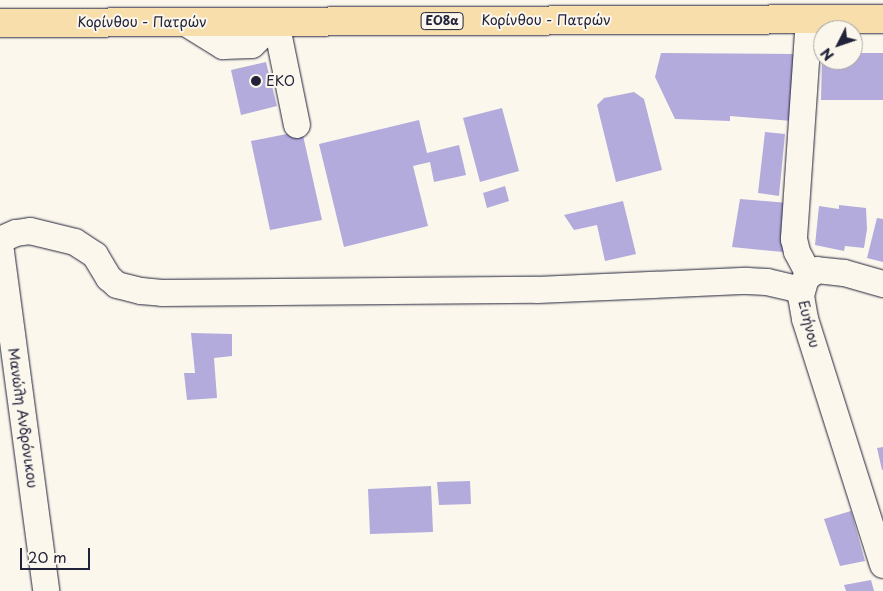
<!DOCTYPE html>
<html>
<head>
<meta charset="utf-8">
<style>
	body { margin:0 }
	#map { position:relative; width:883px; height:591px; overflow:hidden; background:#fbf7ec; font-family:"Playpen Sans",sans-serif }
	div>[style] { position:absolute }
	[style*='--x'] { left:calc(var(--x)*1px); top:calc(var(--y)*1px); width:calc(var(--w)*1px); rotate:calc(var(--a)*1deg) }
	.building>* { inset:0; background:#b2abdc }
	.roads { filter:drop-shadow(0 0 1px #22223b) drop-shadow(0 0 1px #22223b) }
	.minor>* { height:26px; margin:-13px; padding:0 13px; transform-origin:13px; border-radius:13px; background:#fbf7ec }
	.highway>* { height:28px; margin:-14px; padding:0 14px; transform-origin:14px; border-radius:14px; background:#f8deab }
	.dots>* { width:14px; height:14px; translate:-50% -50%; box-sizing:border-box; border:2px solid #fbf7ec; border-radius:50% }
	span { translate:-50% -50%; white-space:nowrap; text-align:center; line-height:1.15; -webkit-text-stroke:4px #fbf7ec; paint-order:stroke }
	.shield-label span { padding:1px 4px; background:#fbf7ec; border:1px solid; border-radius:4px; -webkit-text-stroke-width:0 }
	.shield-label { font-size:12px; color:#22223b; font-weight:700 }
	.street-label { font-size:14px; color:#22223b }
	.poi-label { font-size:14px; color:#22223b }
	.left { translate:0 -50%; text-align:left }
	.north { position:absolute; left:813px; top:20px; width:50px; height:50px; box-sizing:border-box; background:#fbf7ec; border:1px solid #a4a2a5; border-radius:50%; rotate:229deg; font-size:14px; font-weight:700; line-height:20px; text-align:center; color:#22223b }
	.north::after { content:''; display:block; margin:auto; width:18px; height:22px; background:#22223b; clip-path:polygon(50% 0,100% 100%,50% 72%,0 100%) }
	.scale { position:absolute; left:20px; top:548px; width:70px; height:22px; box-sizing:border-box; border:2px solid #22223b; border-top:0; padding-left:6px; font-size:15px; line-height:18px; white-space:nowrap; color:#22223b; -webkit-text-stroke:4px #fbf7ec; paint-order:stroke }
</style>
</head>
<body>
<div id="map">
	<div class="building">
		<i style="clip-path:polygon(661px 53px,796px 54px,792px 121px,730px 116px,730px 121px,675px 119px,655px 77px)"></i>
		<i style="clip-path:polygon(853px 53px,883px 53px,883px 100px,821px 100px,822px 60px,853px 60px)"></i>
		<i style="clip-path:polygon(266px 62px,277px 106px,241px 115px,231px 70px)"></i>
		<i style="clip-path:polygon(634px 92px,644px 99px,662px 170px,616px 182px,597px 105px,604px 98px)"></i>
		<i style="clip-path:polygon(502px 108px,519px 171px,480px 182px,463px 118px)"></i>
		<i style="clip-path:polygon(419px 120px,427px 153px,459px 145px,466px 175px,434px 182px,430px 162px,413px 166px,428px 226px,344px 247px,319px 144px)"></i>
		<i style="clip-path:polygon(302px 131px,322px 220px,270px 230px,251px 141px)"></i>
		<i style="clip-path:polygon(765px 132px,785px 134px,779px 196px,758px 193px)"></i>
		<i style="clip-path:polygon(505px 186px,509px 201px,487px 208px,483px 193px)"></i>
		<i style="clip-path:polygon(740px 199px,788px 203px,783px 252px,732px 247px)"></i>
		<i style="clip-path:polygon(623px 201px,636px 254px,605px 261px,597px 225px,574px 230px,564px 215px)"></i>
		<i style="clip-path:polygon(839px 205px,866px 208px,867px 229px,864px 248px,845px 246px,844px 251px,815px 245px,819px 206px,839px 209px)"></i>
		<i style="clip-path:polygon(877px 218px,883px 219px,883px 262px,867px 258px)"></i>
		<i style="clip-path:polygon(191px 333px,232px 334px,232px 356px,214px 358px,217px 398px,187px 400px,184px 373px,195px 373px)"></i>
		<i style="clip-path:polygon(883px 447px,883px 470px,882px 470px,877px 448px)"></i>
		<i style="clip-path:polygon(470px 481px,471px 504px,439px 505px,437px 482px)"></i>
		<i style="clip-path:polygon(431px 486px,433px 532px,370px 534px,368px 489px)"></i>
		<i style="clip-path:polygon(851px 511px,865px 561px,840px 566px,824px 519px)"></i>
		<i style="clip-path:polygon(871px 580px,874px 591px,846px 591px,844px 585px)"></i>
	</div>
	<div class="roads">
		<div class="minor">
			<i style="--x:809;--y:18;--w:222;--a:93.9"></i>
			<i style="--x:794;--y:239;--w:13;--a:77"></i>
			<i style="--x:797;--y:252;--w:26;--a:62"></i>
			<i style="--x:184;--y:22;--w:46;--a:31.6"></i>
			<i style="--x:223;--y:46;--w:29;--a:-2"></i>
			<i style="--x:252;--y:45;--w:33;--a:-44"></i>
			<i style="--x:276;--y:22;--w:105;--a:78.5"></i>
			<i style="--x:0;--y:240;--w:17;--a:-24"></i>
			<i style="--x:16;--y:233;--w:14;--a:-8"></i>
			<i style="--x:30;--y:231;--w:46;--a:13.7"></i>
			<i style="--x:75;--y:242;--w:24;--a:33"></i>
			<i style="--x:95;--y:255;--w:27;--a:59"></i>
			<i style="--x:109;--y:278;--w:11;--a:41"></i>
			<i style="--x:117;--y:285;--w:25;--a:14"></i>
			<i style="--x:141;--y:291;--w:21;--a:5"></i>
			<i style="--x:162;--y:293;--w:375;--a:-0.5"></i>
			<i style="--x:537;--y:290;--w:210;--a:-2.5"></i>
			<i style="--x:747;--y:281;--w:20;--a:3"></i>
			<i style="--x:767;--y:282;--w:36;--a:13"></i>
			<i style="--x:0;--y:244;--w:350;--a:82.4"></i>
			<i style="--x:883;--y:284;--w:41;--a:-164.2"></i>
			<i style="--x:844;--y:273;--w:27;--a:-174"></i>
			<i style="--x:817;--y:270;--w:14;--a:144"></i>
			<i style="--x:806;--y:278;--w:19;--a:106"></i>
			<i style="--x:801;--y:296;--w:23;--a:80"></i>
			<i style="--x:805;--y:319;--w:258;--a:72.4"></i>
		</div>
		<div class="highway">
			<i style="--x:0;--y:23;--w:883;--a:-0.26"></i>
		</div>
	</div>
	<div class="dots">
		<i style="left:256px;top:81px;background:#22223b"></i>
	</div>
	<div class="shield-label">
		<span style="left:442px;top:21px">ΕΟ8α</span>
	</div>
	<div class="street-label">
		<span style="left:546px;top:20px">Κορίνθου - Πατρών</span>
		<span style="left:142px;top:22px">Κορίνθου - Πατρών</span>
		<span style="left:809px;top:324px;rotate:76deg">Ευήνου</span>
		<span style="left:23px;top:418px;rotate:82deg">Μανώλη Ανδρόνικου</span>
	</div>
	<div class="poi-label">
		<span class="left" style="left:266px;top:81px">EKO</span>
	</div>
	<div class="north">N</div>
	<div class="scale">20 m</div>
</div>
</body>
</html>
